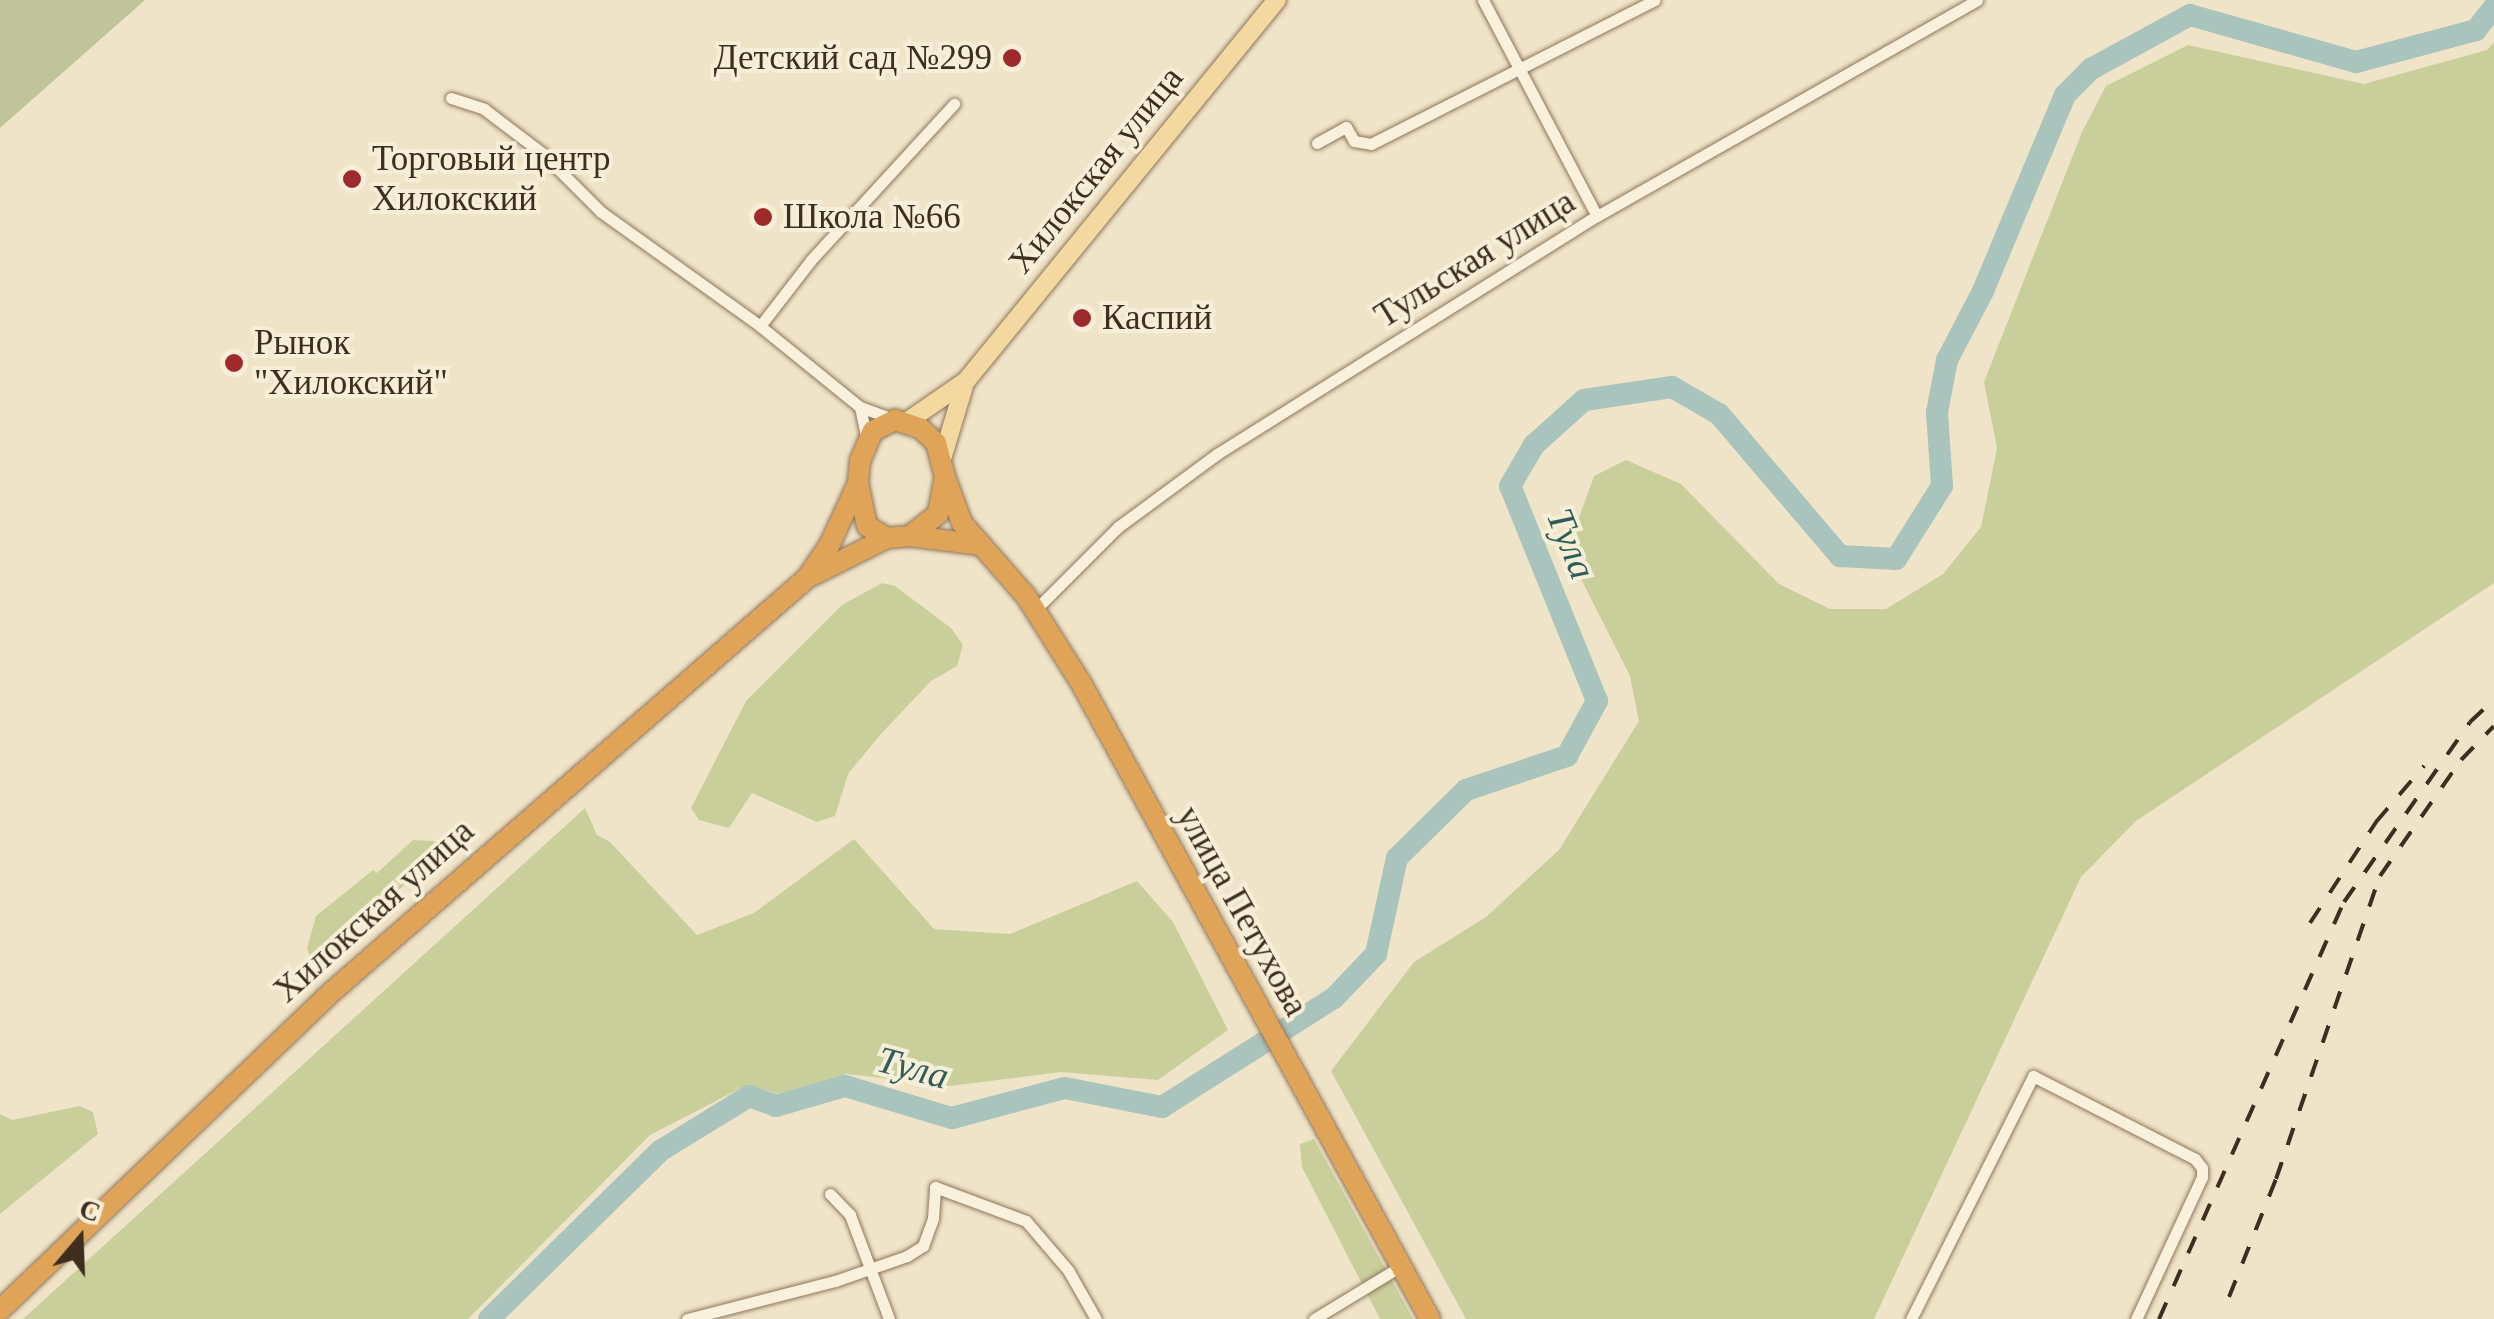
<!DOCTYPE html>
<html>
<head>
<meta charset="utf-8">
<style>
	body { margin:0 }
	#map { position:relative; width:2494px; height:1319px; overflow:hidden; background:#f0e4c8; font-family:"Times New Roman",serif }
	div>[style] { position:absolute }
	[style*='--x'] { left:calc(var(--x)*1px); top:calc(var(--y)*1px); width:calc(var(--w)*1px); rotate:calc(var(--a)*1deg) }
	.green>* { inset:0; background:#c9cf9b }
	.cemetery>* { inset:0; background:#bfc49a }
	.river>* { height:22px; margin:-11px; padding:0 11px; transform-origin:11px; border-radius:11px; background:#a9c4bc }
	.roads { filter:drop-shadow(0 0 2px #8d765c) drop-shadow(0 0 2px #8d765c) }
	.street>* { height:11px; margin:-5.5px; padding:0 5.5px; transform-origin:5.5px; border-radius:5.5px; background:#faf1dc }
	.primary>* { height:18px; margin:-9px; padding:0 9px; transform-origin:9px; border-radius:9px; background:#f3d9a0 }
	.highway>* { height:20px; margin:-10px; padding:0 10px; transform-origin:10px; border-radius:10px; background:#e0a458 }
	.rail>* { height:4px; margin-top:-2px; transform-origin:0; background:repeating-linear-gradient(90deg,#3d2e20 0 18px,transparent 0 36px) }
	.dots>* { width:28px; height:28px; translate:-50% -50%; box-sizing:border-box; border:5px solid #f7eed8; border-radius:50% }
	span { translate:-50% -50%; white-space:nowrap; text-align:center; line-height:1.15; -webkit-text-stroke:8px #f7eed8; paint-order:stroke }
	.poi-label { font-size:35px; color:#3d2e20 }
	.right { translate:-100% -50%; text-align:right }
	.left { translate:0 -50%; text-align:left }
	.street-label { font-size:35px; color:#3d2e20 }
	.water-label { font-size:38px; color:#2f5d5a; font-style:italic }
	.north { position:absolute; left:30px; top:1189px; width:100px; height:100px; -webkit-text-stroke:8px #f7eed8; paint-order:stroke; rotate:19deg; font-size:28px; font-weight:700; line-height:40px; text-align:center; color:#3d2e20 }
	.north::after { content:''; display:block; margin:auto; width:35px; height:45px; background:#3d2e20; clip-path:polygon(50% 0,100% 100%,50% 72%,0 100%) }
</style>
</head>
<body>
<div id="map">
	<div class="green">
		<i style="clip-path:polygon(2494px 42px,2494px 583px,2136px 821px,2081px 877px,1874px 1319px,1466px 1319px,1331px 1071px,1414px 962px,1486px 917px,1559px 850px,1639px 721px,1630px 676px,1567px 551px,1594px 476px,1626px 460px,1681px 484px,1779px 584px,1830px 609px,1886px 609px,1943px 574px,1981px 527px,1997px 448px,1984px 382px,2082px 132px,2106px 86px,2188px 45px,2364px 84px,2487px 50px)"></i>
		<i style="clip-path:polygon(882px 583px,895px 586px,951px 628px,963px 645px,957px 666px,931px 681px,880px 735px,848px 774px,835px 816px,817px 822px,752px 793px,729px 828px,699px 820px,691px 808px,746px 701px,842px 605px)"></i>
		<i style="clip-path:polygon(585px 808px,597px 835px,610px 842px,697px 935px,754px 913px,854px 839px,934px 929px,1010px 934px,1137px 881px,1173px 922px,1228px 1030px,1158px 1080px,1061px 1072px,950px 1086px,847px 1074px,779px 1094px,747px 1085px,650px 1135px,468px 1319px,23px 1319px)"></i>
		<i style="clip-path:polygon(413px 840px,454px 842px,366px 918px,359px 912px,346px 922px,353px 936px,325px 961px,310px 956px,307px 949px,316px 916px,373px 870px,377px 873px)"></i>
		<i style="clip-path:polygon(80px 1106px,93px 1112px,98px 1134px,0 1214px,0 1114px,12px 1120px)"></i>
		<i style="clip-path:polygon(1314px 1139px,1413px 1319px,1380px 1319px,1302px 1167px,1300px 1144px)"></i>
	</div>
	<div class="cemetery">
		<i style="clip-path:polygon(0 0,145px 0,0 128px)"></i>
	</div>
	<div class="river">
		<i style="--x:489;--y:1319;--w:240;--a:-44.5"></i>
		<i style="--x:660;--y:1151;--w:105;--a:-31.7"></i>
		<i style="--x:749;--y:1096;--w:29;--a:20"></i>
		<i style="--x:776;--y:1106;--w:72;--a:-16.2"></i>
		<i style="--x:845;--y:1086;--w:112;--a:16.7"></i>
		<i style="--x:952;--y:1118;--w:117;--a:-14.9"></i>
		<i style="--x:1065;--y:1088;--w:99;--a:11.1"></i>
		<i style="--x:1162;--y:1107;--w:204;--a:-32.4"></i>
		<i style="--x:1334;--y:998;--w:61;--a:-46.3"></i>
		<i style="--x:1376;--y:954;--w:98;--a:-77.7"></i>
		<i style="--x:1397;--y:858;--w:97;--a:-44.6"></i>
		<i style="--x:1466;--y:790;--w:107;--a:-18.6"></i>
		<i style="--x:1567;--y:756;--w:63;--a:-61.4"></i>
		<i style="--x:1597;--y:701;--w:232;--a:-112"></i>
		<i style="--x:1510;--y:486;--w:48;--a:-59.7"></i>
		<i style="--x:1534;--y:445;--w:67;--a:-42"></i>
		<i style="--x:1584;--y:400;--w:89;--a:-8.4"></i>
		<i style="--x:1672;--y:387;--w:54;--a:29.9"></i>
		<i style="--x:1719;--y:414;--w:187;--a:49.6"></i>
		<i style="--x:1840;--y:556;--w:56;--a:3.1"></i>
		<i style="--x:1896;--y:559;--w:86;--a:-57.8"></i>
		<i style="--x:1942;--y:486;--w:74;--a:-93.9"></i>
		<i style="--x:1937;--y:412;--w:53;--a:-79.1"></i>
		<i style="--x:1947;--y:360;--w:78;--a:-62.4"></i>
		<i style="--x:1983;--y:291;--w:212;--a:-67.3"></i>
		<i style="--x:2065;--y:95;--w:37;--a:-45"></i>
		<i style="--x:2091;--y:69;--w:113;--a:-28.6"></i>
		<i style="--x:2190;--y:15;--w:173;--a:15.8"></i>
		<i style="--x:2356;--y:62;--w:124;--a:-14.9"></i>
		<i style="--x:2476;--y:30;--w:29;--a:-52"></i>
	</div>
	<div class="roads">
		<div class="street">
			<i style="--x:1483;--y:0;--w:244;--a:62.2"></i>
			<i style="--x:451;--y:98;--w:35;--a:18"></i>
			<i style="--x:484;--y:109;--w:73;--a:37.2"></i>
			<i style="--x:542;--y:153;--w:83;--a:45"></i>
			<i style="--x:601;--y:212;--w:196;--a:35.6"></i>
			<i style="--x:760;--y:326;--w:129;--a:39"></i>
			<i style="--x:860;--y:407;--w:37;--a:20"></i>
			<i style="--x:1317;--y:143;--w:33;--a:-29"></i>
			<i style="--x:1346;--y:127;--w:16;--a:60"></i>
			<i style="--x:1354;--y:141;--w:17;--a:10"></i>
			<i style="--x:1371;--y:144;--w:318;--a:-26.9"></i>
			<i style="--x:760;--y:326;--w:83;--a:-52.3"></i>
			<i style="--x:811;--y:260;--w:212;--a:-47.5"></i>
			<i style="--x:860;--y:407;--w:35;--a:78"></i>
			<i style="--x:1035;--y:610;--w:117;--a:-45"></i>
			<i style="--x:1118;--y:527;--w:123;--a:-36.4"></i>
			<i style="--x:1217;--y:454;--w:448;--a:-32.1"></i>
			<i style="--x:1597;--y:216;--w:437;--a:-29.6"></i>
			<i style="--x:830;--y:1194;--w:29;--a:46"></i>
			<i style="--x:850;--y:1215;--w:111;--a:69.4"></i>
			<i style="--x:687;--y:1319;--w:153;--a:-14.4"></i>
			<i style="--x:835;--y:1281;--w:76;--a:-19.1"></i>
			<i style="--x:907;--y:1256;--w:19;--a:-32"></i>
			<i style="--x:923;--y:1246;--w:30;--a:-70"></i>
			<i style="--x:933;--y:1218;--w:31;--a:-86"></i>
			<i style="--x:935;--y:1187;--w:97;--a:20.5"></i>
			<i style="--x:1026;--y:1221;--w:65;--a:49.4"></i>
			<i style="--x:1068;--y:1270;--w:56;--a:60.3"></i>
			<i style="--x:1314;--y:1319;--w:102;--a:-31.3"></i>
			<i style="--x:1911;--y:1319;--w:272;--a:-63.3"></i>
			<i style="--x:2033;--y:1076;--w:182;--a:27.1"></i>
			<i style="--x:2195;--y:1159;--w:11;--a:52"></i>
			<i style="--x:2202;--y:1168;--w:9;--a:90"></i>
			<i style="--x:2202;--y:1177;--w:157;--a:114.9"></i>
		</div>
		<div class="primary">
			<i style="--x:908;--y:421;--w:70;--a:-34.6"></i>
			<i style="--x:966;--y:381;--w:492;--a:-50.8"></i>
			<i style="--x:942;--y:459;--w:76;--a:-73.2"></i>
		</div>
		<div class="highway">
			<i style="--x:895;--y:420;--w:26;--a:18"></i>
			<i style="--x:920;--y:428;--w:22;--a:43"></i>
			<i style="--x:936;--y:443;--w:35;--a:75"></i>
			<i style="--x:945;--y:477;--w:38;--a:101"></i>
			<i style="--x:938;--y:514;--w:36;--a:142"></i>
			<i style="--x:910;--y:536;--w:23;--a:175"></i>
			<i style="--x:887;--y:538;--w:23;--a:-149"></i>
			<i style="--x:867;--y:526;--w:44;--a:-101.8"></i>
			<i style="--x:858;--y:483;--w:22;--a:-85"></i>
			<i style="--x:860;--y:461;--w:33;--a:-67"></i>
			<i style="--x:873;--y:431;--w:25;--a:-27"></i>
			<i style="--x:945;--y:477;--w:49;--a:69.7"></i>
			<i style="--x:962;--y:523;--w:97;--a:48.8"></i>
			<i style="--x:1026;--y:596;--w:103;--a:57.7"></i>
			<i style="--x:1081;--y:683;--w:725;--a:61.24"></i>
			<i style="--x:910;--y:536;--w:72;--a:7.2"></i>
			<i style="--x:813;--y:575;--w:83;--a:-26.6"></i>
			<i style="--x:0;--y:1310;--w:452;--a:-43.8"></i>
			<i style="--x:326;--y:997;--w:638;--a:-41.06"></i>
			<i style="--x:807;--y:578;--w:41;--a:-55.9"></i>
			<i style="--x:830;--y:544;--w:67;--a:-65.3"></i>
		</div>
	</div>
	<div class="rail">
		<i style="--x:2310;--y:923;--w:121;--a:-56.8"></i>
		<i style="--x:2376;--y:822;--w:74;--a:-49.4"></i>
		<i style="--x:2229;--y:1297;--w:127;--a:-68.3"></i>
		<i style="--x:2276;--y:1179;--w:320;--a:-71.1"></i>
		<i style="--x:2380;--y:876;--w:141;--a:-55.1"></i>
		<i style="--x:2461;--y:760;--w:47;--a:-45.9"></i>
		<i style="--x:2159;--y:1319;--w:456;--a:-66.1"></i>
		<i style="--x:2344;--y:902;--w:220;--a:-55"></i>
		<i style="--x:2470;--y:722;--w:33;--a:-43"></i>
	</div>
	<div class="dots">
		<i style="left:1012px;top:58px;background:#9e2a2b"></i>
		<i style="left:352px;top:179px;background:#9e2a2b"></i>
		<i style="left:763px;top:217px;background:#9e2a2b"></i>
		<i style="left:1082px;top:318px;background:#9e2a2b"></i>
		<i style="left:234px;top:363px;background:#9e2a2b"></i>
	</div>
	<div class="poi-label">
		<span class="right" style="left:992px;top:58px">Детский сад №299</span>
		<span class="left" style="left:372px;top:179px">Торговый центр<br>Хилокский</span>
		<span class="left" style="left:783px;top:217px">Школа №66</span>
		<span class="left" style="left:1102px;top:318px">Каспий</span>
		<span class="left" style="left:254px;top:363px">Рынок<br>"Хилокский"</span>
	</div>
	<div class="street-label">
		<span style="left:1096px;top:170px;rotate:-51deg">Хилокская улица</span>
		<span style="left:1475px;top:259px;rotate:-32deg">Тульская улица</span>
		<span style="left:374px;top:911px;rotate:-42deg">Хилокская улица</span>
		<span style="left:1242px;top:911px;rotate:61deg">улица Петухова</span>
	</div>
	<div class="water-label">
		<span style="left:1571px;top:544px;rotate:68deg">Тула</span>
		<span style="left:913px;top:1068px;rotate:15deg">Тула</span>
	</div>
	<div class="north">С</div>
</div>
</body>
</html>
